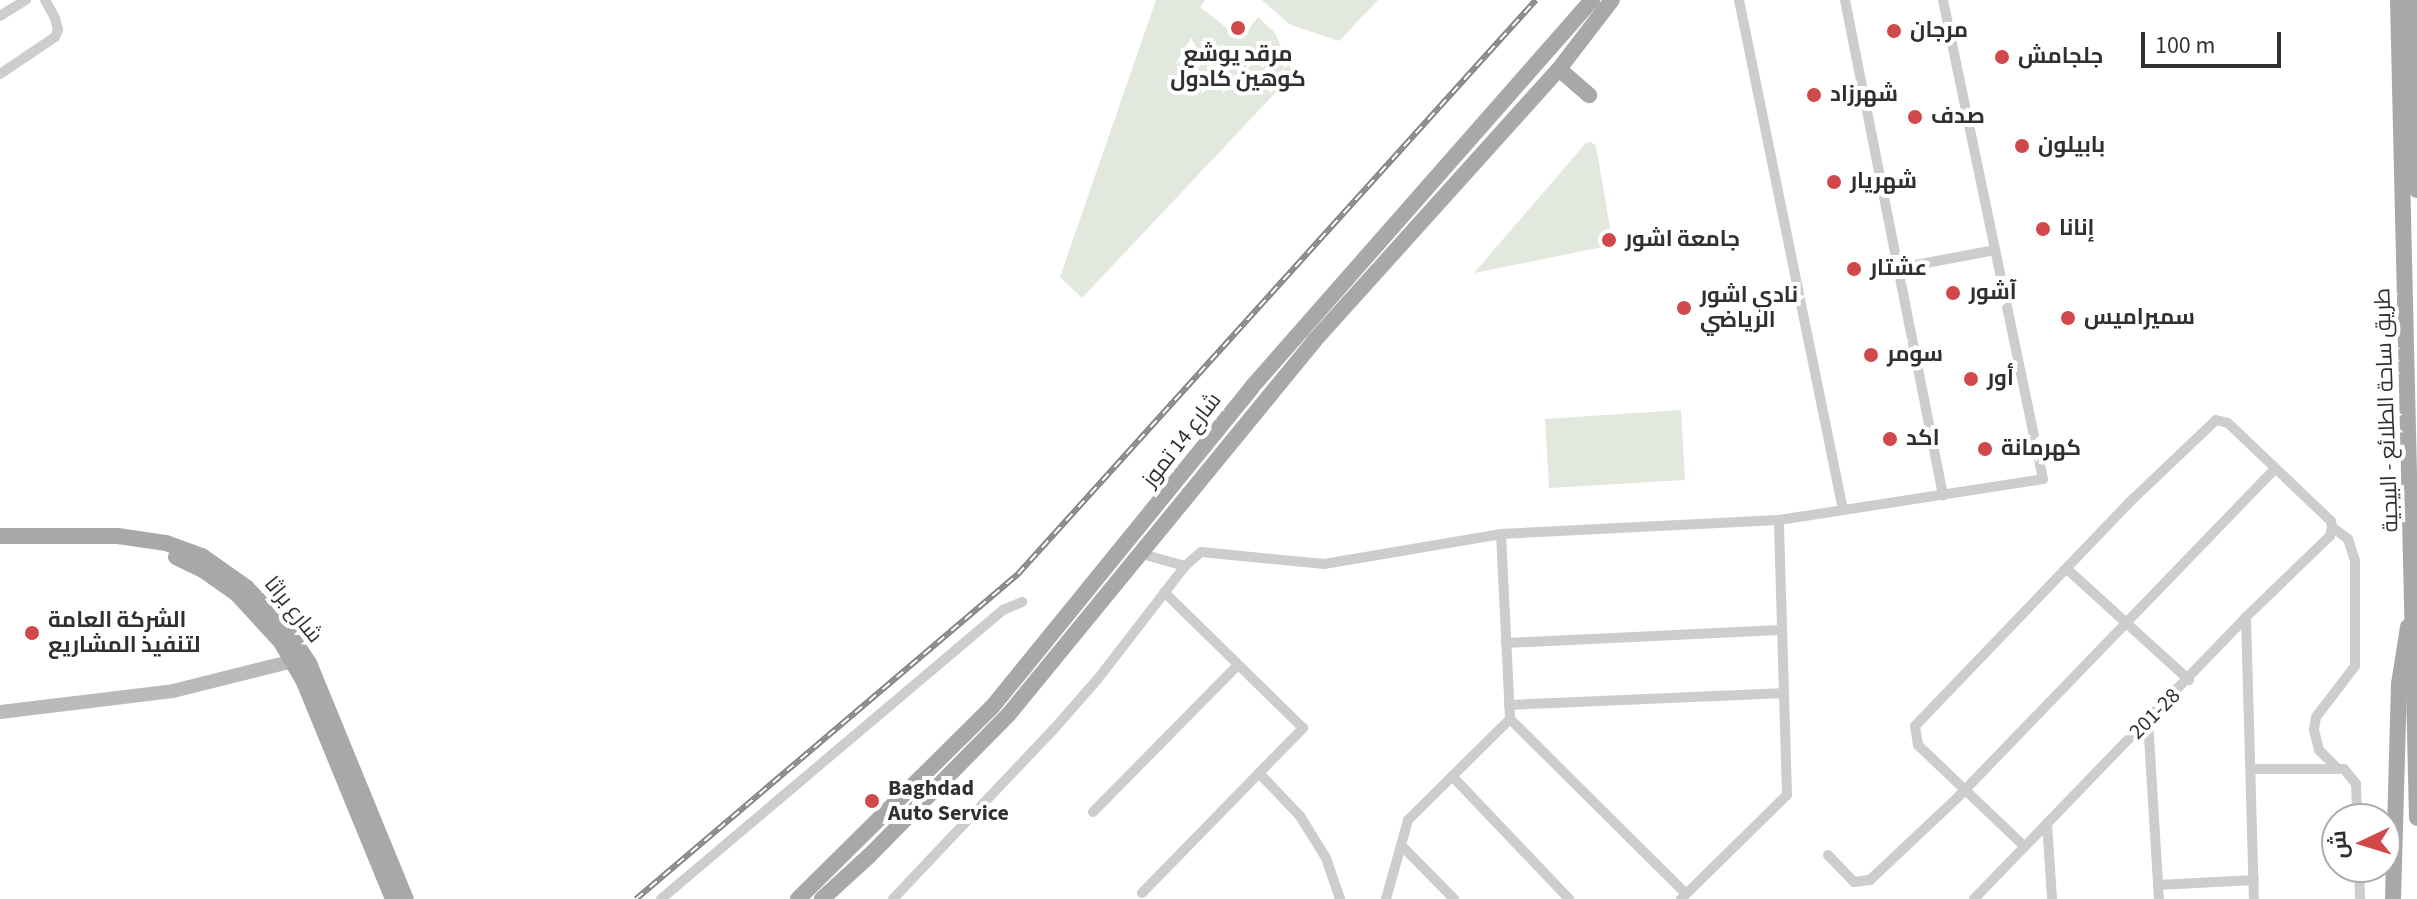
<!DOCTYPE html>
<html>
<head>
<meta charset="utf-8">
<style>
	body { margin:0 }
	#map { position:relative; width:2417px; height:899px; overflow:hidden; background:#fff; font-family:"Source Sans 3",Cairo,sans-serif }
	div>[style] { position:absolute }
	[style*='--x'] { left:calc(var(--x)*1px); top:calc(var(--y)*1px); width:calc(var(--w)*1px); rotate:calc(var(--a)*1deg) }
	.green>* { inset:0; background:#e2e8dd }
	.street>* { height:10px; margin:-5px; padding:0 5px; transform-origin:5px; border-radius:5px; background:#cdcdcd }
	.secondary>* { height:14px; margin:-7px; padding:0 7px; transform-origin:7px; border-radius:7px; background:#bababa }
	.primary>* { height:16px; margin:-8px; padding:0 8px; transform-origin:8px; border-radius:8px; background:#a8a8a8 }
	.rail>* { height:6px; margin-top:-3px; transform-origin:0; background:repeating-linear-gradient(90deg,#fff 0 9px,#858585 0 18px); box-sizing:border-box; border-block:2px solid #858585 }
	.dots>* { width:22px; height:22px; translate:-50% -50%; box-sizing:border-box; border:4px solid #fff; border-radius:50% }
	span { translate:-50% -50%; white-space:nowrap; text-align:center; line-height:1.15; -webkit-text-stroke:8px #fff; paint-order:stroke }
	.poi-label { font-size:22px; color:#303030; font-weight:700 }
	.left { translate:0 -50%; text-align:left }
	.street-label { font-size:22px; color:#303030 }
	.north { position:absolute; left:2321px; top:803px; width:80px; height:80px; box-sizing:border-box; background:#fff; border:2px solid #acacac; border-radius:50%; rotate:266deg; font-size:22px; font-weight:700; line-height:32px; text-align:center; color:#303030 }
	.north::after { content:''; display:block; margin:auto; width:28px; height:36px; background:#d1484b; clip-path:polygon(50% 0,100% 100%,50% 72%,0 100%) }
	.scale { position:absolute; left:2141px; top:32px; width:140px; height:36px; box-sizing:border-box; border:4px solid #303030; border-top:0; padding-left:10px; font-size:24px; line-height:28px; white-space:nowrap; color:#303030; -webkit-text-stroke:6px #fff; paint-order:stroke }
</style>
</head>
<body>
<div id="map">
	<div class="green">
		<i style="clip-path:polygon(1156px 0,1205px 0,1200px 7px,1241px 39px,1258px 17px,1275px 33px,1293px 74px,1082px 298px,1060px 277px)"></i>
		<i style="clip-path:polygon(1262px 0,1378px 0,1339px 41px,1289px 24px)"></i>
		<i style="clip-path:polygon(1591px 142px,1596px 146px,1613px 245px,1474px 273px,1586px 143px)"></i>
		<i style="clip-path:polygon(1681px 410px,1685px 480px,1549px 488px,1545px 419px)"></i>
	</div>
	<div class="street">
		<i style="--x:1739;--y:0;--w:520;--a:78.47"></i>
		<i style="--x:1845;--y:0;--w:505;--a:78.8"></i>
		<i style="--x:0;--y:16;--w:31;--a:-32"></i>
		<i style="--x:0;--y:74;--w:66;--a:-33.9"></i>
		<i style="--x:55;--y:37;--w:8;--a:-67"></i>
		<i style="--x:58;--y:30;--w:12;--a:-104"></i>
		<i style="--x:55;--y:18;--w:21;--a:-119"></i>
		<i style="--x:1899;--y:268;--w:98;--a:-10.6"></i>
		<i style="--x:1501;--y:534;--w:185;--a:87.2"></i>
		<i style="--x:1510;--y:719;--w:248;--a:44.8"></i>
		<i style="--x:1142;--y:554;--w:45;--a:15.6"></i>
		<i style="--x:2067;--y:569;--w:165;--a:42.3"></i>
		<i style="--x:2246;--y:617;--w:282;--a:88.4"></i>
		<i style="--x:1506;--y:643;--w:276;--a:-2.7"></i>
		<i style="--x:1509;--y:705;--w:275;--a:-2.5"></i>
		<i style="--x:2148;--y:720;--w:179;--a:86.5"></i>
		<i style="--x:2252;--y:769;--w:92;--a:0"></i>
		<i style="--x:2344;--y:769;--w:19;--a:51"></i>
		<i style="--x:2356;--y:784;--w:35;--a:88"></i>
		<i style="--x:1259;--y:773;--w:59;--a:46.4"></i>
		<i style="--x:1300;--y:816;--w:49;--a:58.2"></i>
		<i style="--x:1326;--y:858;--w:43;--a:71.1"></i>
		<i style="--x:1452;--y:776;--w:170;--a:46.4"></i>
		<i style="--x:1093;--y:812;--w:206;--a:-45.4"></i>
		<i style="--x:2047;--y:823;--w:76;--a:86.2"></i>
		<i style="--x:1401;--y:845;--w:76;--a:45.5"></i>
		<i style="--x:2024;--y:846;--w:146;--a:-136.4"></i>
		<i style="--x:1918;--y:745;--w:19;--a:-99"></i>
		<i style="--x:1915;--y:726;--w:316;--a:-46.2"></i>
		<i style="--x:2134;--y:498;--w:113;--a:-43.6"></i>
		<i style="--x:2216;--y:420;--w:12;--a:14"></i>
		<i style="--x:2228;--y:423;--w:142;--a:43.6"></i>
		<i style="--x:2331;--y:521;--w:6;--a:81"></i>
		<i style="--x:2332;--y:527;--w:20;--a:37"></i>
		<i style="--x:2348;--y:539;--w:23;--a:72"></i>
		<i style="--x:2355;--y:561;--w:105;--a:90"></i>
		<i style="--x:2355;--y:666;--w:64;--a:127.4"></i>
		<i style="--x:2316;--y:717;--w:13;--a:99"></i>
		<i style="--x:2314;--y:730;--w:21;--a:76"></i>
		<i style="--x:2319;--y:750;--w:23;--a:45"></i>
		<i style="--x:1828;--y:855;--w:37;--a:46"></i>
		<i style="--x:1854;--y:882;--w:16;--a:-7"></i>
		<i style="--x:1870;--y:880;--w:121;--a:-43.3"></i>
		<i style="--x:1958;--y:797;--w:455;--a:-46"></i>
		<i style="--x:2359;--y:867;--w:32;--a:88"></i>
		<i style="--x:2158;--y:885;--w:96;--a:-3"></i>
		<i style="--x:1142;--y:893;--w:231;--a:-45.7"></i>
		<i style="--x:1303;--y:728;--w:194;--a:-135.6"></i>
		<i style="--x:661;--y:899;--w:448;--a:-40.2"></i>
		<i style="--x:1003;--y:610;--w:21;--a:-23"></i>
		<i style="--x:893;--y:899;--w:233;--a:-46.6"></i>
		<i style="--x:1053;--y:730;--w:67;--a:-48.7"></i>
		<i style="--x:1097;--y:680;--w:144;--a:-52.3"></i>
		<i style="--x:1185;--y:566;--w:21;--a:-41"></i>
		<i style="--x:1201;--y:552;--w:124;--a:5.6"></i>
		<i style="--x:1324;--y:564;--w:180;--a:-9.6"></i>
		<i style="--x:1501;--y:534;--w:278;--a:-2.9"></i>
		<i style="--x:1779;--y:520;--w:267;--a:-8.8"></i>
		<i style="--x:2043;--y:479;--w:489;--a:-101.8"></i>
		<i style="--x:1386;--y:899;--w:82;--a:-74.4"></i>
		<i style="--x:1408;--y:820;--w:144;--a:-44.7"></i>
		<i style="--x:1681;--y:899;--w:148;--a:-44.5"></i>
		<i style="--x:1787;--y:795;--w:275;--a:-91.7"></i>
		<i style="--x:1974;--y:899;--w:392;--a:-46"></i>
		<i style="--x:2246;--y:617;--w:117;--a:-44"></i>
		<i style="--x:2330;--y:536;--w:9;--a:-77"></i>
	</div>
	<div class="secondary">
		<i style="--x:0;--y:712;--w:174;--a:-6.9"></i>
		<i style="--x:173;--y:691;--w:124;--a:-14"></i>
	</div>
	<div class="primary">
		<i style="--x:2398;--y:0;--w:818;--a:88.67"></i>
		<i style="--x:2412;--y:0;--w:190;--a:88.5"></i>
		<i style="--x:1559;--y:69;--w:40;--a:41"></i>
		<i style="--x:0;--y:536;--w:118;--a:0"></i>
		<i style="--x:118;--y:536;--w:49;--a:8.3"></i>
		<i style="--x:166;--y:543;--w:38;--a:20"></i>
		<i style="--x:202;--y:556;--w:54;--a:35.2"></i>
		<i style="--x:246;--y:587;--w:58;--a:46.4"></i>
		<i style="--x:286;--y:629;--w:41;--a:55.9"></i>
		<i style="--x:309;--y:663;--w:255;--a:67.7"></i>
		<i style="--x:176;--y:557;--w:30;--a:26"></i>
		<i style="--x:203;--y:570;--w:42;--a:35.2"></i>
		<i style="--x:237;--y:594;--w:65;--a:47.5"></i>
		<i style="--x:281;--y:642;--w:46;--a:60.1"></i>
		<i style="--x:304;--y:682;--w:235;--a:67.7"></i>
		<i style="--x:798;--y:899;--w:274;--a:-44.7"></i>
		<i style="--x:993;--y:706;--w:409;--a:-50.9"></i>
		<i style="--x:1251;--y:388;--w:517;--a:-48.69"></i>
		<i style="--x:822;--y:899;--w:64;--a:-42.5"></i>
		<i style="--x:869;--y:856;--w:199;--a:-45.4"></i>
		<i style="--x:1009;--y:714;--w:482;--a:-50.7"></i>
		<i style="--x:1314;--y:341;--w:366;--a:-48"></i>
		<i style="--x:1559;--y:69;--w:87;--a:-52.5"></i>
		<i style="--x:2393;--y:899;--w:215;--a:-88.4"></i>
		<i style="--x:2399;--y:684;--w:58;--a:-81"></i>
	</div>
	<div class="rail">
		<i style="--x:636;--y:899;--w:502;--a:-40.39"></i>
		<i style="--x:1018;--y:574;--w:773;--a:-47.94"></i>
	</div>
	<div class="dots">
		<i style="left:1238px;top:28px;background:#d1484b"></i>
		<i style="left:1894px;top:31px;background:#d1484b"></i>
		<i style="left:2002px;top:57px;background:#d1484b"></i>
		<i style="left:1814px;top:95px;background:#d1484b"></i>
		<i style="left:1915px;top:117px;background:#d1484b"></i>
		<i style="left:2022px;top:146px;background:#d1484b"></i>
		<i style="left:1834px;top:182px;background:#d1484b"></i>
		<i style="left:2043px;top:229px;background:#d1484b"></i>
		<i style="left:1609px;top:240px;background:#d1484b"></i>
		<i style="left:1854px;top:269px;background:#d1484b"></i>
		<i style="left:1953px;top:293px;background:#d1484b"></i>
		<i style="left:1684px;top:308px;background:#d1484b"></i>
		<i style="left:2068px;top:318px;background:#d1484b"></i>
		<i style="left:1871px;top:355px;background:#d1484b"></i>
		<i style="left:1971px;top:379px;background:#d1484b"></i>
		<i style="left:1890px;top:439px;background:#d1484b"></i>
		<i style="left:1985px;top:449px;background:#d1484b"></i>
		<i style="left:32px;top:633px;background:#d1484b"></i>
		<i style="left:872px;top:801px;background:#d1484b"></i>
	</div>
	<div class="poi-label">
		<span class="left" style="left:1910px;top:31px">مرجان</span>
		<span style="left:1238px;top:67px">مرقد يوشع<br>كوهين كادول</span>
		<span class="left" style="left:2018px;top:57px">جلجامش</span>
		<span class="left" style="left:1830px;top:95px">شهرزاد</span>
		<span class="left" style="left:1931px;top:117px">صدف</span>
		<span class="left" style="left:2038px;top:146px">بابيلون</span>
		<span class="left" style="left:1850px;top:182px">شهريار</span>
		<span class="left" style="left:2059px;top:229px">إنانا</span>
		<span class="left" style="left:1625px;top:240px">جامعة اشور</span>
		<span class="left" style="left:1870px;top:269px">عشتار</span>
		<span class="left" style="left:1969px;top:293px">آشور</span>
		<span class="left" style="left:1700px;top:308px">نادي اشور<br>الرياضي</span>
		<span class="left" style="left:2084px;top:318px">سميراميس</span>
		<span class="left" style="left:1887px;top:355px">سومر</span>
		<span class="left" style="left:1987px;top:379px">أور</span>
		<span class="left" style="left:1906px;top:439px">اكد</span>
		<span class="left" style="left:2001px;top:449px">كهرمانة</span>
		<span class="left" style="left:48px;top:633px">الشركة العامة<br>لتنفيذ المشاريع</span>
		<span class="left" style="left:888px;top:801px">Baghdad<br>Auto Service</span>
	</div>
	<div class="street-label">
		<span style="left:2387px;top:410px;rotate:-92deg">طريق ساحة الطلائع - البيجية</span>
		<span style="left:1182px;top:440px;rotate:-52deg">شارع 14 تموز</span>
		<span style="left:293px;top:610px;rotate:51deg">شارع براثا</span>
		<span style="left:2155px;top:714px;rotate:-45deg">201-28</span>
	</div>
	<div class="north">ش</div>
	<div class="scale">100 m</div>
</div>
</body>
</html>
